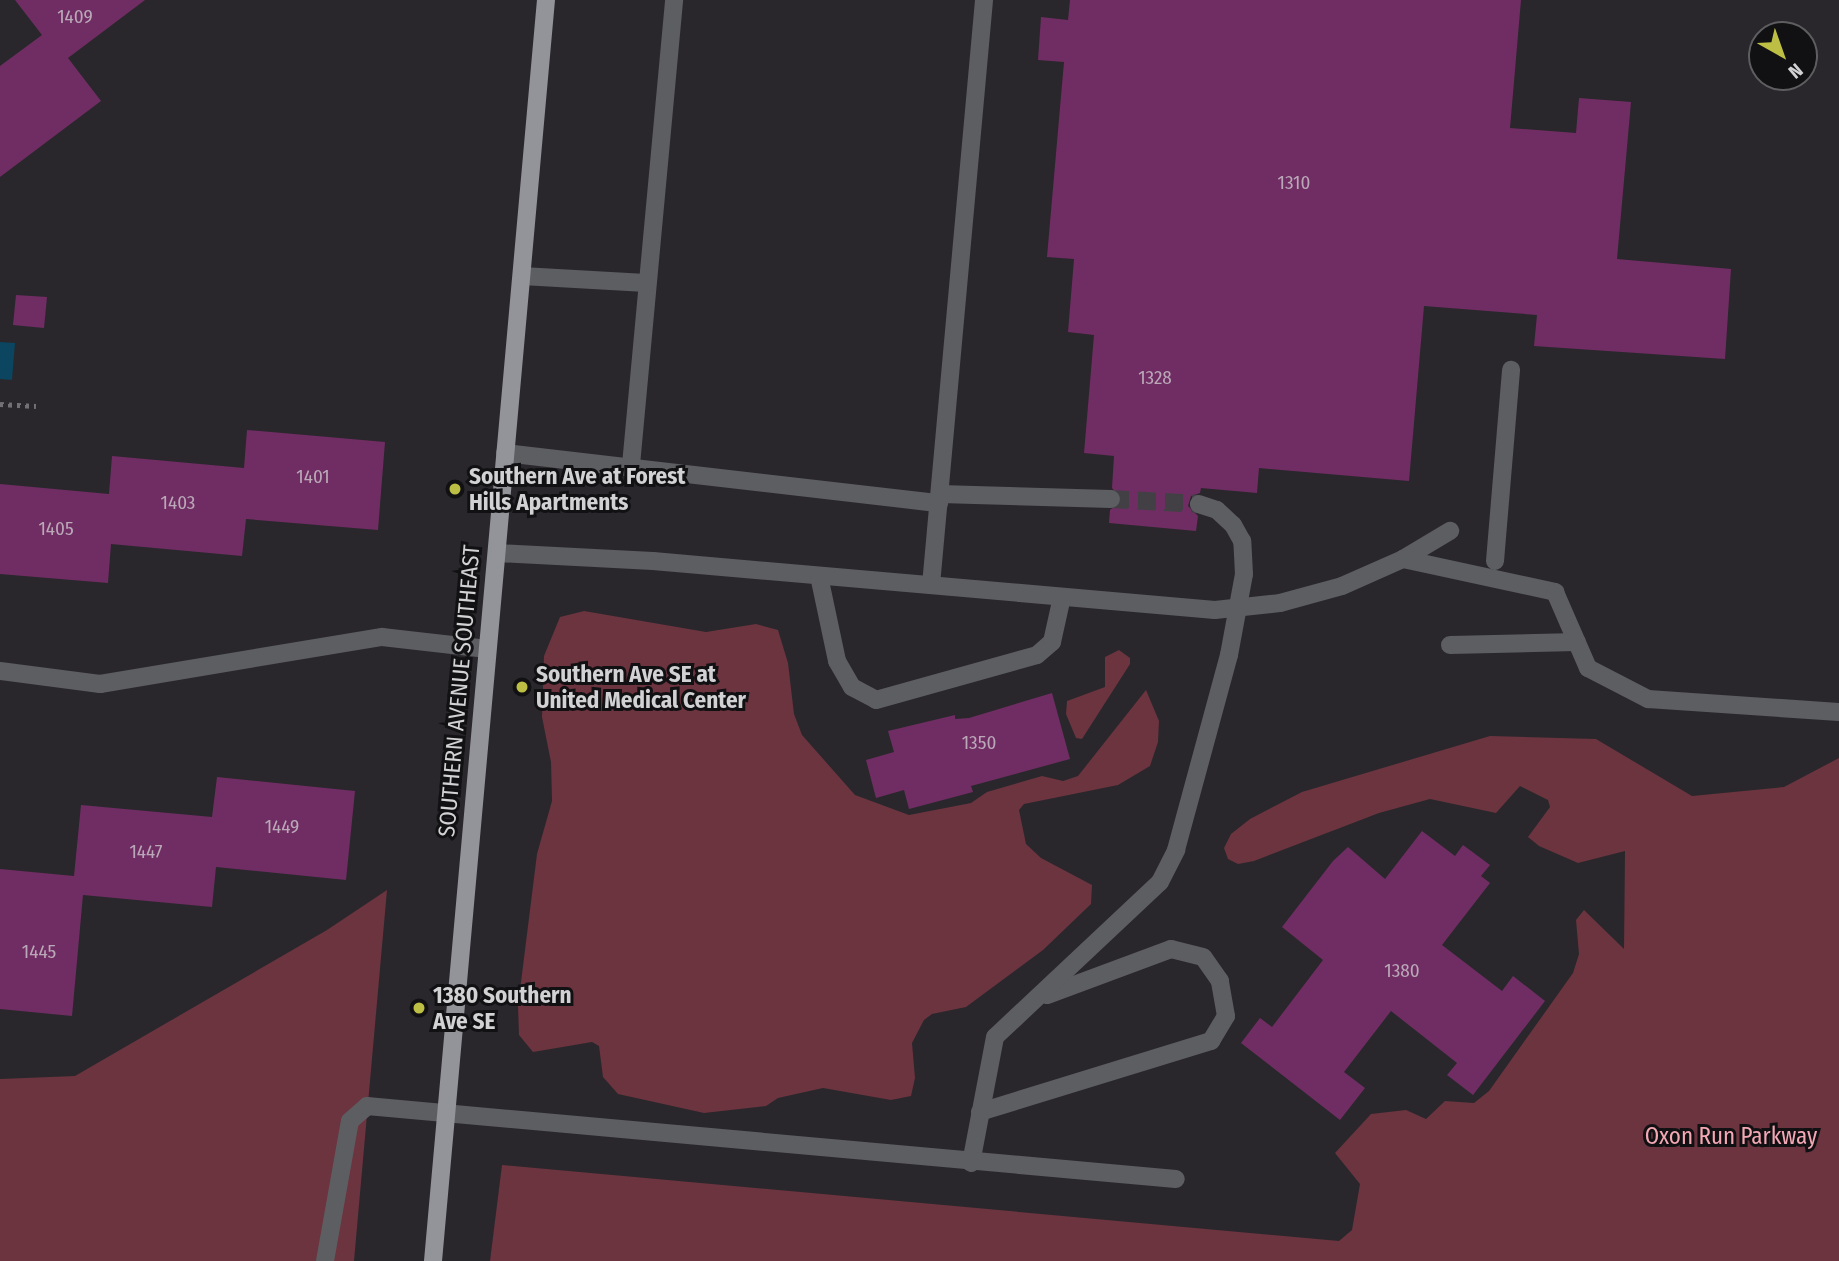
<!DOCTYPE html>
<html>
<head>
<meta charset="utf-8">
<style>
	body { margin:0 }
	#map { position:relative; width:1839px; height:1261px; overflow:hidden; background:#29272c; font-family:"Fira Sans Condensed",sans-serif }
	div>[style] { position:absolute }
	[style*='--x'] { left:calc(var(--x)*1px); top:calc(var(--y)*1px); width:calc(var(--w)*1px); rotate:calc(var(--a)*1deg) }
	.green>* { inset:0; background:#6b343f }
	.water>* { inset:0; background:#0b455f }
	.building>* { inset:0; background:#702d63 }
	.minor-tunnel>* { height:18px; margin-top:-9px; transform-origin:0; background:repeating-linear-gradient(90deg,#424045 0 18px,transparent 0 27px) }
	.path>* { height:4.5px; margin-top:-2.25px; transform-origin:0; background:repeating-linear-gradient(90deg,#727074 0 3.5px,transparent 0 8.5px) }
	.minor>* { height:18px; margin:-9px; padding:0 9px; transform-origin:9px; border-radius:9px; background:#5d5e61 }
	.major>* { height:18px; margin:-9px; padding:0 9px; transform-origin:9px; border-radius:9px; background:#929499 }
	.dots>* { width:19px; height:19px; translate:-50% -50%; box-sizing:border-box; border:4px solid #111013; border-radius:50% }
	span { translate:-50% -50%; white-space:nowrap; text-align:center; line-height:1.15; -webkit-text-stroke:6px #111013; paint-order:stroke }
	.number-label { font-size:19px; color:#baa8b8 }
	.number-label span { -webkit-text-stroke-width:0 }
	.poi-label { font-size:23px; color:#d2d1d4; font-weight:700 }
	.left { translate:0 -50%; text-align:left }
	.street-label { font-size:23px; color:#d2d1d4 }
	.park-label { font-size:23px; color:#f3a8b4 }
	.north { position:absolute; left:1748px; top:21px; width:70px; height:70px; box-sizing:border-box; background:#111013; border:2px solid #5e5d60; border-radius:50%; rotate:140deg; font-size:19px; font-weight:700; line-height:28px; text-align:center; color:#d2d1d4 }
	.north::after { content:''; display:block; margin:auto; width:24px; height:32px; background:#bcbf44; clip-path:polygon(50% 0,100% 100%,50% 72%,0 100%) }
</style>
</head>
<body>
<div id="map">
	<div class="green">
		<i style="clip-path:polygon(584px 611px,706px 632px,756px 624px,778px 630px,788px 663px,794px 714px,802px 735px,855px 795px,909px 815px,971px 803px,987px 792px,1042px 776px,1063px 781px,1078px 776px,1146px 690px,1159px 721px,1158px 742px,1150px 766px,1118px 785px,1024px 804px,1019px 810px,1026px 844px,1041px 858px,1092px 885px,1091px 904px,1043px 950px,966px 1007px,932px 1014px,924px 1020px,912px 1043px,915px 1078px,911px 1096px,891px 1100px,823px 1088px,778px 1098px,766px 1106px,704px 1113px,618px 1094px,603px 1077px,599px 1046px,592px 1042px,533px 1052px,519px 1035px,518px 1006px,537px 854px,552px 801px,551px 762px,542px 717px,544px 656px,560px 617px)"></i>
		<i style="clip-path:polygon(1119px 650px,1130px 658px,1130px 664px,1082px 739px,1076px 738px,1066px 714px,1067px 701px,1105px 687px,1105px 657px)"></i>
		<i style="clip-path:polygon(1490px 736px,1596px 739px,1692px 796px,1784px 787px,1839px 758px,1839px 1261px,490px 1261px,502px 1165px,1339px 1241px,1352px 1230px,1360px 1184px,1335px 1153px,1371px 1114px,1406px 1110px,1426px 1119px,1445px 1101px,1474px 1103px,1489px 1091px,1573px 973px,1579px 954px,1576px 920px,1584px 910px,1624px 949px,1625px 851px,1578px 863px,1539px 846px,1528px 837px,1550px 807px,1548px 800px,1520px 786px,1496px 813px,1430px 799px,1379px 813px,1254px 861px,1238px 864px,1228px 859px,1224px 848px,1231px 834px,1250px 819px,1302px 792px)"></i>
		<i style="clip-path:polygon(387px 890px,354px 1261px,0 1261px,0 1079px,75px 1076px,327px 930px)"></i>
	</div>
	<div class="water">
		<i style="clip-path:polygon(0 342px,15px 343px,12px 380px,0 379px)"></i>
	</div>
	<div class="building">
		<i style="clip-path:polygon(15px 0,145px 0,68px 58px,101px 101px,0 177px,0 66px,42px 35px)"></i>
		<i style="clip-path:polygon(1070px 0,1521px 0,1510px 128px,1576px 133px,1579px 98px,1631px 102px,1617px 259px,1731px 269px,1725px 359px,1534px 346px,1537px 315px,1424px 306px,1409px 481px,1259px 468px,1257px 493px,1201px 488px,1200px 493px,1191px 496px,1188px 506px,1198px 516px,1196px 531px,1109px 523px,1110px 510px,1122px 500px,1112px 488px,1114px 456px,1084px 453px,1094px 335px,1068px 332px,1074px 259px,1047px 257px,1064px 62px,1038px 60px,1041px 17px,1068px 20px)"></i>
		<i style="clip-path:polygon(16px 295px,47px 297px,44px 328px,13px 325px)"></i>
		<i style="clip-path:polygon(247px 430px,385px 442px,378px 530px,246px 519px,242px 556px,111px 544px,108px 583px,0 574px,0 484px,109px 494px,112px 456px,244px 468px)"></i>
		<i style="clip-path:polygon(1052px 693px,1070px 759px,971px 786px,973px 792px,909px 809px,904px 790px,876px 798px,866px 760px,894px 752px,888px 731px,955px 715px,955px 719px,969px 718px)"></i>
		<i style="clip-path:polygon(217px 777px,355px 791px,346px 880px,216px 867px,212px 907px,83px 895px,72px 1016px,0 1009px,0 869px,74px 876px,81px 805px,212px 817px)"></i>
		<i style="clip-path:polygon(1422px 831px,1455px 856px,1463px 845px,1490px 865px,1481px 876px,1490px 883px,1442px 945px,1502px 991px,1513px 976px,1545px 1001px,1473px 1095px,1447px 1075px,1457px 1063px,1391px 1011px,1344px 1072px,1365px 1088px,1340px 1120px,1241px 1043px,1260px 1018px,1272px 1027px,1323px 960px,1282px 927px,1333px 861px,1348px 847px,1385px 879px)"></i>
	</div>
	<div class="minor-tunnel">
		<i style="--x:1111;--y:499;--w:88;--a:3.3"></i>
	</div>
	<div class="path">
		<i style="--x:0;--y:404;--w:36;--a:3"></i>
	</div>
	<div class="minor">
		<i style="--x:522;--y:276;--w:124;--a:3.2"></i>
		<i style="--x:505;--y:453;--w:437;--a:6.6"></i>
		<i style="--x:631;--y:465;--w:467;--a:-84.7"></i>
		<i style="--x:940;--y:494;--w:171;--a:1.7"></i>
		<i style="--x:497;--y:553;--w:156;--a:2.9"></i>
		<i style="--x:653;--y:561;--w:564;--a:4.98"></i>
		<i style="--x:1215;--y:610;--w:65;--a:-6.1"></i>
		<i style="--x:1280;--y:603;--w:64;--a:-15.3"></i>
		<i style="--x:1342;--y:586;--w:67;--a:-23.9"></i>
		<i style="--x:1403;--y:559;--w:55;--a:-30.8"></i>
		<i style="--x:1403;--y:559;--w:156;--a:12.2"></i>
		<i style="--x:1555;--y:592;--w:83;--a:66.5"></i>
		<i style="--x:1588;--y:668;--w:68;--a:27.3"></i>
		<i style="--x:1648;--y:699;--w:191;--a:3.9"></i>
		<i style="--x:1495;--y:561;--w:192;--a:-85.2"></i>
		<i style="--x:819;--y:576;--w:87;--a:78"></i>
		<i style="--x:837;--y:661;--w:30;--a:60"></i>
		<i style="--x:852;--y:687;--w:27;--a:28"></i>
		<i style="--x:876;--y:700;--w:167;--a:-15.6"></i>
		<i style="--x:1037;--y:655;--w:20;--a:-41"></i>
		<i style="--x:1052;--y:642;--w:46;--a:-77.5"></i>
		<i style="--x:931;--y:585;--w:587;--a:-84.82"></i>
		<i style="--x:1450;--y:645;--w:127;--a:-1.4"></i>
		<i style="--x:0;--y:671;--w:101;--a:7.4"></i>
		<i style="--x:100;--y:684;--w:286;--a:-9.5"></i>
		<i style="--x:382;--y:637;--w:106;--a:6.5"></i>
		<i style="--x:980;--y:1112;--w:242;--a:-17.1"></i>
		<i style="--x:1211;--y:1041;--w:29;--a:-59"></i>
		<i style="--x:1226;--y:1016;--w:36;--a:-100"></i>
		<i style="--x:1220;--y:981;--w:29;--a:-125"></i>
		<i style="--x:1203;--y:957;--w:33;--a:-166"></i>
		<i style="--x:1171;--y:949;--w:132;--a:159.6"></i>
		<i style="--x:971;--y:1163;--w:128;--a:-79.2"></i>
		<i style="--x:995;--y:1037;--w:226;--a:-43.2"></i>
		<i style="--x:1160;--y:882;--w:36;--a:-63"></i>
		<i style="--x:1176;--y:850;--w:202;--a:-74.8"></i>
		<i style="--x:1229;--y:655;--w:82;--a:-79.5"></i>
		<i style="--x:1244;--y:574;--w:33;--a:-93"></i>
		<i style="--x:1242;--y:541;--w:18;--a:-119"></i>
		<i style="--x:1233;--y:525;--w:22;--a:-137"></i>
		<i style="--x:1217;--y:510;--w:19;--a:-162"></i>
		<i style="--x:325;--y:1261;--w:142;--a:-79.9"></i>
		<i style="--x:350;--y:1121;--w:23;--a:-41"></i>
		<i style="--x:367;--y:1106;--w:812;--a:5.16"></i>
	</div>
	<div class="major">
		<i style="--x:433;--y:1261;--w:1266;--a:-84.88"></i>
	</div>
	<div class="dots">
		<i style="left:455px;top:489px;background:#bcbf44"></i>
		<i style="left:522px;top:687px;background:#bcbf44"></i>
		<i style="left:419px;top:1008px;background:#bcbf44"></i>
	</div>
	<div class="number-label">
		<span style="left:75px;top:17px">1409</span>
		<span style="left:1294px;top:183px">1310</span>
		<span style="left:1155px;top:378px">1328</span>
		<span style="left:313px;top:477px">1401</span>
		<span style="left:178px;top:503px">1403</span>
		<span style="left:56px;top:529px">1405</span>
		<span style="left:979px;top:743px">1350</span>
		<span style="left:282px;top:827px">1449</span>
		<span style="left:146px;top:852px">1447</span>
		<span style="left:39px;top:952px">1445</span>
		<span style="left:1402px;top:971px">1380</span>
	</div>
	<div class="poi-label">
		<span class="left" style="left:469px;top:489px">Southern Ave at Forest<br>Hills Apartments</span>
		<span class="left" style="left:536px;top:687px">Southern Ave SE at<br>United Medical Center</span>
		<span class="left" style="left:433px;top:1008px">1380 Southern<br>Ave SE</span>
	</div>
	<div class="street-label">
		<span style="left:459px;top:691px;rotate:-85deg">SOUTHERN AVENUE SOUTHEAST</span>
	</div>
	<div class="park-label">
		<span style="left:1731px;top:1136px">Oxon Run Parkway</span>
	</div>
	<div class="north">N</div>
</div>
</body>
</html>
